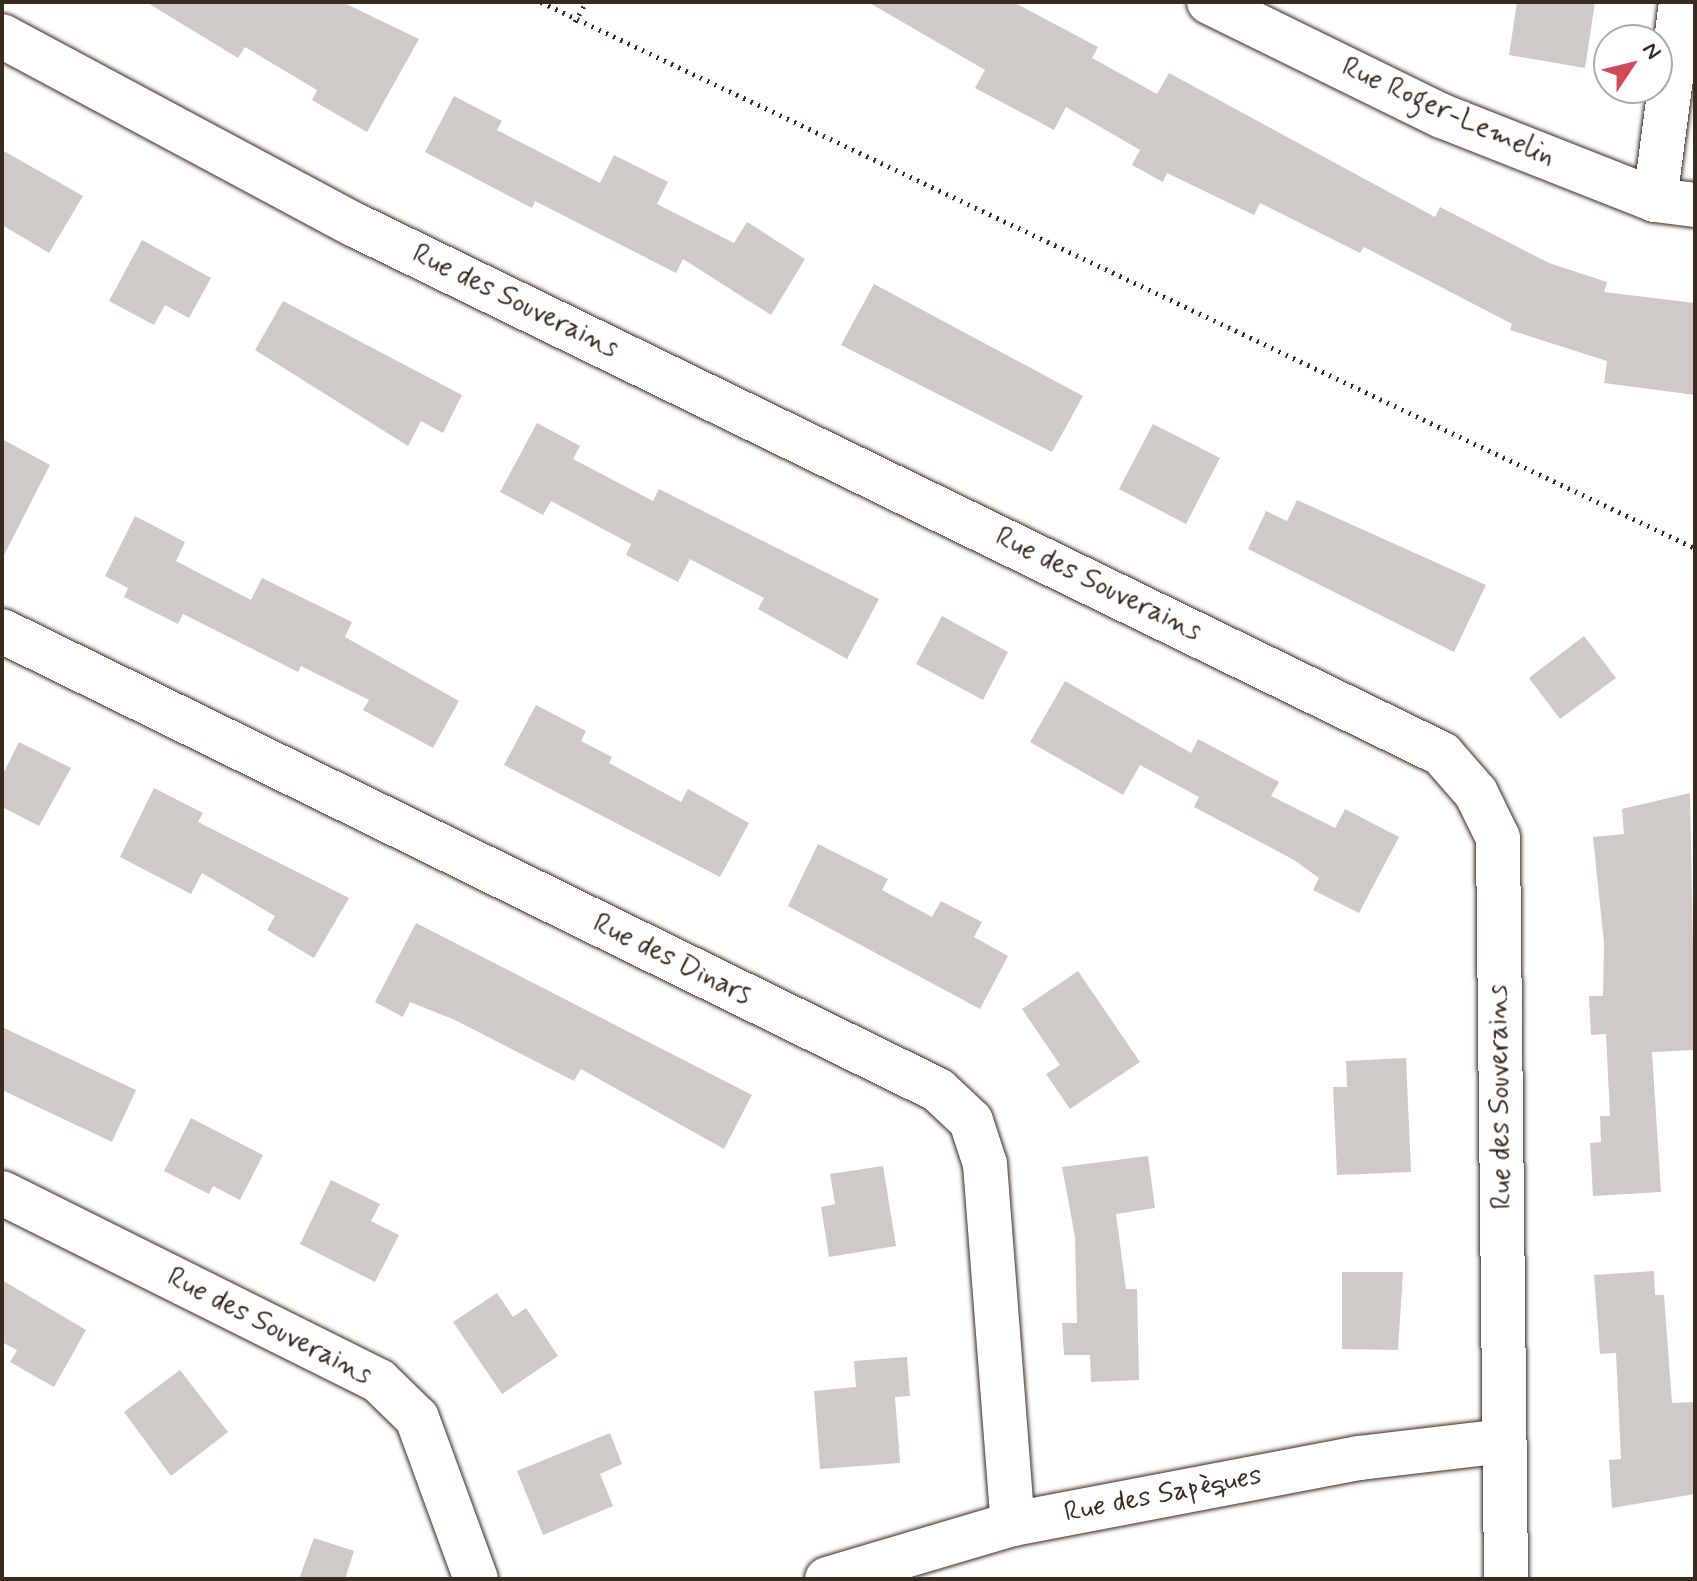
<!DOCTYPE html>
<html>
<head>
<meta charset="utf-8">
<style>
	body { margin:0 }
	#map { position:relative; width:1697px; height:1581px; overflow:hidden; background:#fff; font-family:Mynerve,sans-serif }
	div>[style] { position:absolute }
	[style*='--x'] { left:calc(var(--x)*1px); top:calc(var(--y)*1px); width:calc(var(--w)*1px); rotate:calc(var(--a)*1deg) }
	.building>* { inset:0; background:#cfcac7 }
	.path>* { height:5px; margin-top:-2.5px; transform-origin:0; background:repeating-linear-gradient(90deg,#3b2a1e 0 2px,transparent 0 8px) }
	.roads { filter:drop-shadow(0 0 2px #3b2a1e) drop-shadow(0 0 2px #3b2a1e) }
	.minor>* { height:44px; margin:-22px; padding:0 22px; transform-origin:22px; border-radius:22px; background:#fff }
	span { translate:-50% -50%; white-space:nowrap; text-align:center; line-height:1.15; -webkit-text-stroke:6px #fff; paint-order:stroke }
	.street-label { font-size:28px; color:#3b2a1e }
	.frame { position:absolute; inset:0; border:4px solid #3b2a1e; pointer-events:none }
	.north { position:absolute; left:1593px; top:24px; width:80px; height:80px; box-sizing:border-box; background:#fff; border:2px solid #b1aaa5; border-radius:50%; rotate:55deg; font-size:22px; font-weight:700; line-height:32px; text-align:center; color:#3b2a1e }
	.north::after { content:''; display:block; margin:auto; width:28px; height:36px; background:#d1495b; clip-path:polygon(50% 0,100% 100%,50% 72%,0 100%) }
</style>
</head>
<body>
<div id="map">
	<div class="building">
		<i style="clip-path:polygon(146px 2px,342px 2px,419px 39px,367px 132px,312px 100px,317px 90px,245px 47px,238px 58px)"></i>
		<i style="clip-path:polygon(868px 2px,1013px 2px,1098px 47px,1092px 58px,1157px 94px,1169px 73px,1435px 217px,1440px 207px,1549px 263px,1607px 282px,1604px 292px,1695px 303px,1695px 395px,1604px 383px,1607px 361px,1510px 330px,1512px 324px,1364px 247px,1360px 253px,1260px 203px,1254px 215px,1167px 173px,1163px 182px,1132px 165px,1140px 150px,1066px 107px,1054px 130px,975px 88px,985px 70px)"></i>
		<i style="clip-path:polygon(1517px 2px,1595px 2px,1585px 68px,1509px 55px)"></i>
		<i style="clip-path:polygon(454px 96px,502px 121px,497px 130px,600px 183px,614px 155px,668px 182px,657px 204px,734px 243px,747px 222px,805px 259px,771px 315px,683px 259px,676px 273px,535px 201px,532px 208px,425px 152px)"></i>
		<i style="clip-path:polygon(2px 150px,83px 196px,49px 253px,2px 225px)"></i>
		<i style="clip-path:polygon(142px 240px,211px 278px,189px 318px,165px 305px,154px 325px,109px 301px)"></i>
		<i style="clip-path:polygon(874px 284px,1083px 396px,1052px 452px,841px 345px)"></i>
		<i style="clip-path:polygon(283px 301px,462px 395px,443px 433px,421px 421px,408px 446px,255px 350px)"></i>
		<i style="clip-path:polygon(537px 423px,580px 446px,573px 459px,653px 501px,659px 489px,879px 599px,847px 659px,758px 609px,764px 598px,690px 559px,678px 582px,626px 555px,631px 544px,551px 501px,543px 515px,500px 492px)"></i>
		<i style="clip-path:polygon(1153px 424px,1220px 458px,1186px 524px,1119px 489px)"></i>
		<i style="clip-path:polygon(2px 439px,50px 465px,2px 559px)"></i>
		<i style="clip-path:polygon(1297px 500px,1486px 585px,1454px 652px,1248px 549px,1266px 511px,1287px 521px)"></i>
		<i style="clip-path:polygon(135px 516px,185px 542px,176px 561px,251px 600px,262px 578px,352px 622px,345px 637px,459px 701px,433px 748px,363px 710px,369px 700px,301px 666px,298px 672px,183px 614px,178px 624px,124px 597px,128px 588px,105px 576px)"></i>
		<i style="clip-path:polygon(942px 616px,1008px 652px,983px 700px,916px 664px)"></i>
		<i style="clip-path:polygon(1584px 636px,1616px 678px,1560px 719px,1529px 678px)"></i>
		<i style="clip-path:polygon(1065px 681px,1191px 753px,1198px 739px,1279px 782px,1271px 796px,1335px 828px,1345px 809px,1399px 837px,1359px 913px,1313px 890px,1319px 878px,1294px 860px,1194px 807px,1199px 797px,1140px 765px,1123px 795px,1030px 742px)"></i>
		<i style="clip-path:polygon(536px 705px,586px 731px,581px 741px,612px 757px,609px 763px,681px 802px,688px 789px,749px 823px,720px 877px,504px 765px)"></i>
		<i style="clip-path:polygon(19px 742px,71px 768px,39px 826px,2px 807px,2px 776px)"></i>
		<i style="clip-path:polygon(154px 788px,203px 813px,198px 822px,349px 898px,314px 958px,267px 930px,275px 916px,202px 873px,191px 894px,120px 857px)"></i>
		<i style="clip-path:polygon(1690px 793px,1695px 1050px,1652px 1052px,1661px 1192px,1593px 1196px,1590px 1143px,1601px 1142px,1600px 1116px,1610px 1116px,1606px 1034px,1591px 1035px,1589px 996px,1603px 996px,1604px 943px,1593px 837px,1624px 834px,1622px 809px)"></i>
		<i style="clip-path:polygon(818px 844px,888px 879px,882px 890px,932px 917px,941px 901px,982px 922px,974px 937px,1008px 956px,980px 1009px,788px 906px)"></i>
		<i style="clip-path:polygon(416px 923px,752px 1095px,724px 1149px,581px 1069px,574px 1081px,455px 1020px,410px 1002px,403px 1017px,375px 1002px)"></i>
		<i style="clip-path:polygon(1078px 971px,1140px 1062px,1070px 1109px,1046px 1074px,1060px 1065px,1022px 1009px)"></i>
		<i style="clip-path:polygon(2px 1027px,136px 1090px,112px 1142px,2px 1090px)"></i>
		<i style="clip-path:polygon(1406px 1058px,1411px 1172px,1337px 1175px,1333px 1087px,1347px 1087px,1346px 1061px)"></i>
		<i style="clip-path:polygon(191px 1118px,263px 1155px,240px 1200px,213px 1186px,209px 1194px,164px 1171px)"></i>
		<i style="clip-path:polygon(1148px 1156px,1155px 1208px,1116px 1214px,1126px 1289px,1137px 1289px,1139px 1380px,1091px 1382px,1090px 1355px,1064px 1355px,1062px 1323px,1077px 1323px,1075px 1237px,1062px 1167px)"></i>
		<i style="clip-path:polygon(883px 1166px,896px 1246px,829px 1257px,821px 1207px,835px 1204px,830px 1174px)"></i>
		<i style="clip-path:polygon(331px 1180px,380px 1204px,371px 1221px,399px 1235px,375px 1282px,300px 1244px)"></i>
		<i style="clip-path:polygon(1654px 1271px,1655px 1295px,1664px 1295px,1672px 1403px,1695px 1402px,1695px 1494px,1612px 1508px,1609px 1460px,1621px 1459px,1616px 1353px,1600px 1354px,1594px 1275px)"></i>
		<i style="clip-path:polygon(1342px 1272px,1403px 1272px,1398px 1350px,1342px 1349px)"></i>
		<i style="clip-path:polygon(2px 1280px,86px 1330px,54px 1387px,10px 1362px,17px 1350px,2px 1342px)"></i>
		<i style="clip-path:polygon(497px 1293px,513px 1317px,526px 1308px,558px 1356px,502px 1394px,453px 1322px)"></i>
		<i style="clip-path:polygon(907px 1357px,910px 1396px,895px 1397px,900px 1463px,820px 1469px,814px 1391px,856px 1387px,854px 1361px)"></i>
		<i style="clip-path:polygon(180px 1370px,228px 1432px,171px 1476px,124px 1412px)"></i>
		<i style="clip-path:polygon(610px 1433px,622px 1464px,600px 1474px,613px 1506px,543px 1535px,517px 1471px)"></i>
		<i style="clip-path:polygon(314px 1538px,354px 1551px,345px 1579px,299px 1579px)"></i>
	</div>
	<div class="path">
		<i style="--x:541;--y:2;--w:1277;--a:25.32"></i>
		<i style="--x:575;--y:22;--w:23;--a:-61"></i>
	</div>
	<div class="roads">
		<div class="minor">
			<i style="--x:1209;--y:2;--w:259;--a:26.1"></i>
			<i style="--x:1442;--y:116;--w:229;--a:21.5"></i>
			<i style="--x:1655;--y:200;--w:40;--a:7.1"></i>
			<i style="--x:2;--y:36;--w:400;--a:28.2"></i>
			<i style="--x:355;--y:225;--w:1209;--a:25.95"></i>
			<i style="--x:1442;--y:754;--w:52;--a:48.9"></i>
			<i style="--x:1476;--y:793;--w:50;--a:63.9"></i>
			<i style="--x:1498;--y:838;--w:741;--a:89.38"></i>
			<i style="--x:1655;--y:200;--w:200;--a:-82.5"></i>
			<i style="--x:2;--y:631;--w:1042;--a:26.12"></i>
			<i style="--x:938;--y:1090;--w:45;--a:43.2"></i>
			<i style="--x:971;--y:1121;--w:45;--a:72"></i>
			<i style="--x:985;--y:1164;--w:361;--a:85.6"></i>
			<i style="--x:2;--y:1193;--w:421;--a:26.5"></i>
			<i style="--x:379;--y:1381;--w:53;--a:44.2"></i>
			<i style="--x:417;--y:1418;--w:171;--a:69.9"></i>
			<i style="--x:827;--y:1579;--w:194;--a:-16.5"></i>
			<i style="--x:1013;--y:1524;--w:352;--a:-10.8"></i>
			<i style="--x:1359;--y:1458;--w:146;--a:-6.7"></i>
		</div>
	</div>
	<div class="street-label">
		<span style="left:1448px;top:113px;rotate:24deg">Rue Roger-Lemelin</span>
		<span style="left:515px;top:302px;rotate:26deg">Rue des Souverains</span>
		<span style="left:1098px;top:585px;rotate:26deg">Rue des Souverains</span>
		<span style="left:672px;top:960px;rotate:26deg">Rue des Dinars</span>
		<span style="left:1501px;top:1097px;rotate:-91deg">Rue des Souverains</span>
		<span style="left:269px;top:1327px;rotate:27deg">Rue des Souverains</span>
		<span style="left:1163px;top:1495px;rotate:-11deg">Rue des Sapèques</span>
	</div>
	<div class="frame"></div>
	<div class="north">N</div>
</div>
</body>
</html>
